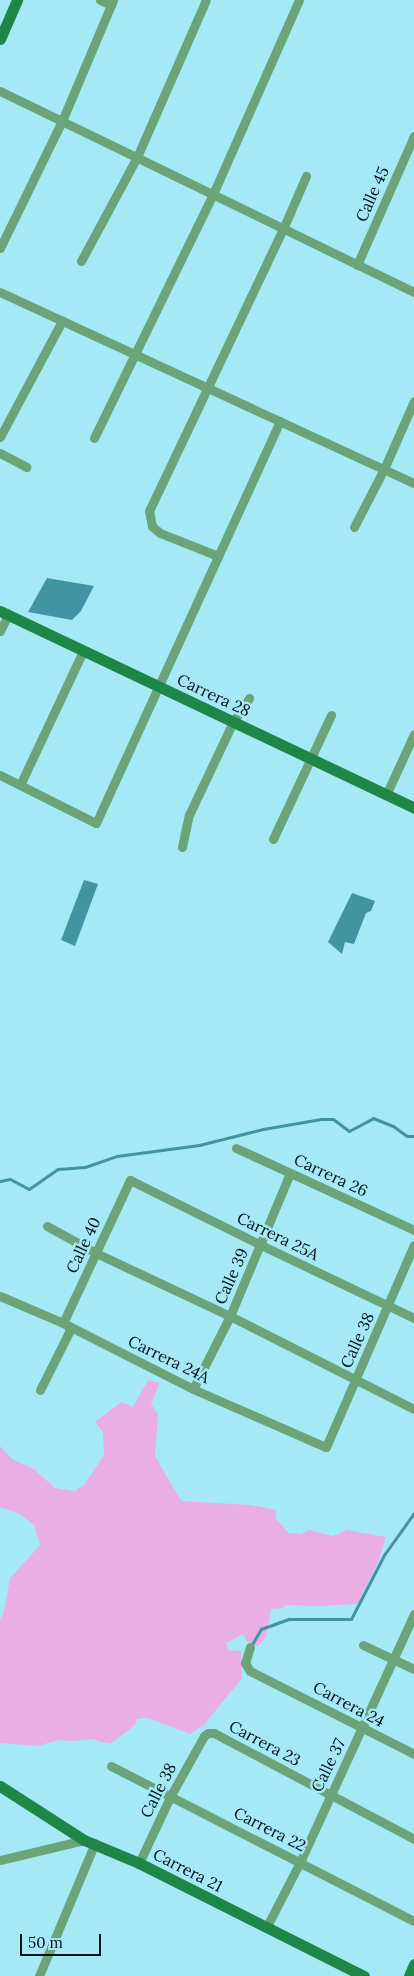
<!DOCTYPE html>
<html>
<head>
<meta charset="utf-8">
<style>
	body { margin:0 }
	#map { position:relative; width:414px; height:1976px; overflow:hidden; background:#a5e9f7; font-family:Lora,serif }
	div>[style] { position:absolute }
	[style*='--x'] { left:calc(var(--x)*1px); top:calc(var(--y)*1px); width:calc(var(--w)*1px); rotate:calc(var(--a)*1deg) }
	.green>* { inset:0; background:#eaafe2 }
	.water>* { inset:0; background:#4294a3 }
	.stream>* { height:3px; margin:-1.5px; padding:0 1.5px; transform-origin:1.5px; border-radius:1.5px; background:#4294a3 }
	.street>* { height:9px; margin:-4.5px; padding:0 4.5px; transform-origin:4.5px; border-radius:4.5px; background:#6aa478 }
	.secondary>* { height:11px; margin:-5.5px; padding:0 5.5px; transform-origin:5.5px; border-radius:5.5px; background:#1f8647 }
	span { translate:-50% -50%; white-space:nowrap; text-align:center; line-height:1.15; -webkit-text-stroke:5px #a5e9f7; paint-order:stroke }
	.street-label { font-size:16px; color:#001014 }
	.scale { position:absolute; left:20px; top:1934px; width:81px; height:22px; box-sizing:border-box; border:2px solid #001014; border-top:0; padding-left:6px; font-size:15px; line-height:18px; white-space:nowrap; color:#001014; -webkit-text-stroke:4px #a5e9f7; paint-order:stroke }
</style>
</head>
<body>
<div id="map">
	<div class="green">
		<i style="clip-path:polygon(148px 1380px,160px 1383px,151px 1404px,158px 1414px,155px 1456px,181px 1501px,251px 1505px,276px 1510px,276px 1519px,289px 1533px,301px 1534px,309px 1530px,333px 1536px,347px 1530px,386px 1537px,379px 1560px,357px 1604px,318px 1606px,287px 1605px,282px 1608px,271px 1609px,266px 1637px,258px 1646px,247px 1641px,243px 1634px,226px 1643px,229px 1650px,241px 1651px,242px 1678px,204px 1725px,190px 1734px,148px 1718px,137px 1719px,135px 1725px,110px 1744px,92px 1739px,73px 1741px,58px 1740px,38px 1746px,0 1743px,0 1619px,4px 1612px,10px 1578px,40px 1545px,34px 1525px,20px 1514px,0 1507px,0 1446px,12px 1459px,34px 1469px,55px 1488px,75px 1491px,85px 1484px,104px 1455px,103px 1432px,95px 1422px,121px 1402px,133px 1407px)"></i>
	</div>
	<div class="water">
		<i style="clip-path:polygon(47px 578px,94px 586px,81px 611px,72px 620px,28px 612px)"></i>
		<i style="clip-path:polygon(84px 880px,98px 884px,75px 946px,61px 940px)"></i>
		<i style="clip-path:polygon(352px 893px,375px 901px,371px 911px,366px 913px,354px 944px,345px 942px,342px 954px,328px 942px)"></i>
	</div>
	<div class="stream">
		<i style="--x:0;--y:1181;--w:10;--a:-11"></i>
		<i style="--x:10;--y:1179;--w:21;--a:28"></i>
		<i style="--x:29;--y:1189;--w:35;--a:-35"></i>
		<i style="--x:58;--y:1169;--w:27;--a:-4"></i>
		<i style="--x:85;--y:1167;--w:34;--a:-19"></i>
		<i style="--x:117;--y:1156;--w:83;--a:-7.6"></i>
		<i style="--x:199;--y:1145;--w:66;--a:-14"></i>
		<i style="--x:263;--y:1129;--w:59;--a:-9.8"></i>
		<i style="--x:321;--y:1119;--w:12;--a:0"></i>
		<i style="--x:333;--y:1119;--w:20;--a:37"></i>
		<i style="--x:349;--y:1131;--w:27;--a:-28"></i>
		<i style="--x:373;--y:1118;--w:22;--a:22"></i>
		<i style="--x:393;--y:1126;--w:17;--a:36"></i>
		<i style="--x:407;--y:1136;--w:7;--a:0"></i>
		<i style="--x:251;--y:1646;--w:20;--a:-60"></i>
		<i style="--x:261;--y:1629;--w:30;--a:-20"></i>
		<i style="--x:289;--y:1619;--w:62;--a:0"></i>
		<i style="--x:351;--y:1619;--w:72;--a:-62.7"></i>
		<i style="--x:384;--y:1555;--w:52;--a:-54.5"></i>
	</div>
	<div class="street">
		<i style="--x:100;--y:0;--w:12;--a:24"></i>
		<i style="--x:0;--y:91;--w:460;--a:25.9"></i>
		<i style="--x:0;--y:248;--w:141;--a:-64"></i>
		<i style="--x:62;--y:121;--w:131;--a:-67.1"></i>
		<i style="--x:81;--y:261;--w:118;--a:-61.7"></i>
		<i style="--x:137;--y:157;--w:171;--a:-66.3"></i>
		<i style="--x:357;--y:265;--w:141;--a:-66.2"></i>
		<i style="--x:0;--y:292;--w:456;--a:24.8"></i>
		<i style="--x:0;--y:437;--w:132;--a:-61.9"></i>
		<i style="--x:94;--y:438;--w:271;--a:-64"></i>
		<i style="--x:213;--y:194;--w:212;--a:-66.1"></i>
		<i style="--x:0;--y:453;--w:30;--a:28"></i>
		<i style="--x:354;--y:527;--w:65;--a:-62.7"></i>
		<i style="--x:384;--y:469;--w:74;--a:-66.2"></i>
		<i style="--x:218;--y:556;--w:62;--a:-158.4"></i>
		<i style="--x:160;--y:533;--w:11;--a:-139"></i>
		<i style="--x:152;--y:526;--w:15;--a:-101"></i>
		<i style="--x:149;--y:511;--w:312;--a:-64.6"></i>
		<i style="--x:283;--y:229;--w:58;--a:-66.5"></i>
		<i style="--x:0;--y:631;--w:18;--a:-63"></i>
		<i style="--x:0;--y:775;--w:107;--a:26.6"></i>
		<i style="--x:96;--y:823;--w:442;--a:-65.4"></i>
		<i style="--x:21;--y:783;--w:146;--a:-64.8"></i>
		<i style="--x:386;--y:795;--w:67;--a:-65.3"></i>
		<i style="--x:273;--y:839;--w:137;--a:-64.9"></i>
		<i style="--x:182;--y:847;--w:33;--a:-78"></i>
		<i style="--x:189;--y:815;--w:103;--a:-64.7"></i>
		<i style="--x:233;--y:722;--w:29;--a:-56"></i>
		<i style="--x:236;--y:1148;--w:196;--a:24.7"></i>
		<i style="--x:47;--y:1226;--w:56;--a:28.9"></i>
		<i style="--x:96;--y:1253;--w:148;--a:25.2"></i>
		<i style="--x:230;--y:1316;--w:206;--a:26.8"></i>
		<i style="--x:0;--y:1296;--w:69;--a:23.2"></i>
		<i style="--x:63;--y:1323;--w:146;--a:26.9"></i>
		<i style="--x:193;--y:1389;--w:145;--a:23.6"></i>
		<i style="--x:326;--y:1447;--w:220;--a:-66.5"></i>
		<i style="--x:63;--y:1323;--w:158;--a:-64.9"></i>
		<i style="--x:130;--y:1180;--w:146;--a:26.4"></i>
		<i style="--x:261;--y:1245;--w:170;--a:25.5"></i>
		<i style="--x:193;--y:1389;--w:82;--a:-63.1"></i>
		<i style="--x:230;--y:1316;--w:155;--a:-67.2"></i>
		<i style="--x:40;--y:1390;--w:65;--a:-63.4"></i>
		<i style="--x:69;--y:1332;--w:6;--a:-90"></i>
		<i style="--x:363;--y:1645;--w:56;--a:25.2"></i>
		<i style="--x:250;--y:1647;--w:17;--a:107"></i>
		<i style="--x:245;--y:1663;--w:9;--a:58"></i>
		<i style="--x:250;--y:1671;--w:184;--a:26.8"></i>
		<i style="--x:111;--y:1766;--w:340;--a:27.1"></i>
		<i style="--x:0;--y:1860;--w:86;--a:-13.4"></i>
		<i style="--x:139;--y:1863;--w:75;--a:-64.8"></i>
		<i style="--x:171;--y:1795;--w:68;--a:-60.8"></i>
		<i style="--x:204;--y:1736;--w:5;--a:-37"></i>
		<i style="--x:208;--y:1733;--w:6;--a:0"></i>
		<i style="--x:214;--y:1733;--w:226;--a:27.9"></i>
		<i style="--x:266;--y:1928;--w:74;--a:-62.7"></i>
		<i style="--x:300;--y:1862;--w:273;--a:-65.3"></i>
		<i style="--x:39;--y:1976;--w:144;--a:-67.2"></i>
	</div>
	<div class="secondary">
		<i style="--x:0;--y:39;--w:43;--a:-66.4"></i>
		<i style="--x:0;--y:611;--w:458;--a:25.4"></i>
		<i style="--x:0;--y:1786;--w:100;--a:32.7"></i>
		<i style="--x:84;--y:1840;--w:60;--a:22.7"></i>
		<i style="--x:139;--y:1863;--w:252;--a:26.7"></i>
		<i style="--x:409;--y:1976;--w:13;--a:-67"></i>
	</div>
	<div class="street-label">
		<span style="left:372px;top:194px;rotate:-66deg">Calle 45</span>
		<span style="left:214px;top:695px;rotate:25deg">Carrera 28</span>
		<span style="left:331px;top:1175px;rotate:25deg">Carrera 26</span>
		<span style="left:278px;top:1236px;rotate:26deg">Carrera 25A</span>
		<span style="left:83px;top:1245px;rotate:-65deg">Calle 40</span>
		<span style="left:231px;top:1276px;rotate:-66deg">Calle 39</span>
		<span style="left:357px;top:1340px;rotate:-66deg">Calle 38</span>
		<span style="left:169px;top:1359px;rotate:26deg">Carrera 24A</span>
		<span style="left:349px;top:1704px;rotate:28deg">Carrera 24</span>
		<span style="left:265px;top:1743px;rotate:28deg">Carrera 23</span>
		<span style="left:328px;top:1765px;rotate:-64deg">Calle 37</span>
		<span style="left:158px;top:1790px;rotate:-63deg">Calle 38</span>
		<span style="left:270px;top:1829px;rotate:27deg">Carrera 22</span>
		<span style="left:188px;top:1870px;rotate:27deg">Carrera 21</span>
	</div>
	<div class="scale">50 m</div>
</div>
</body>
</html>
